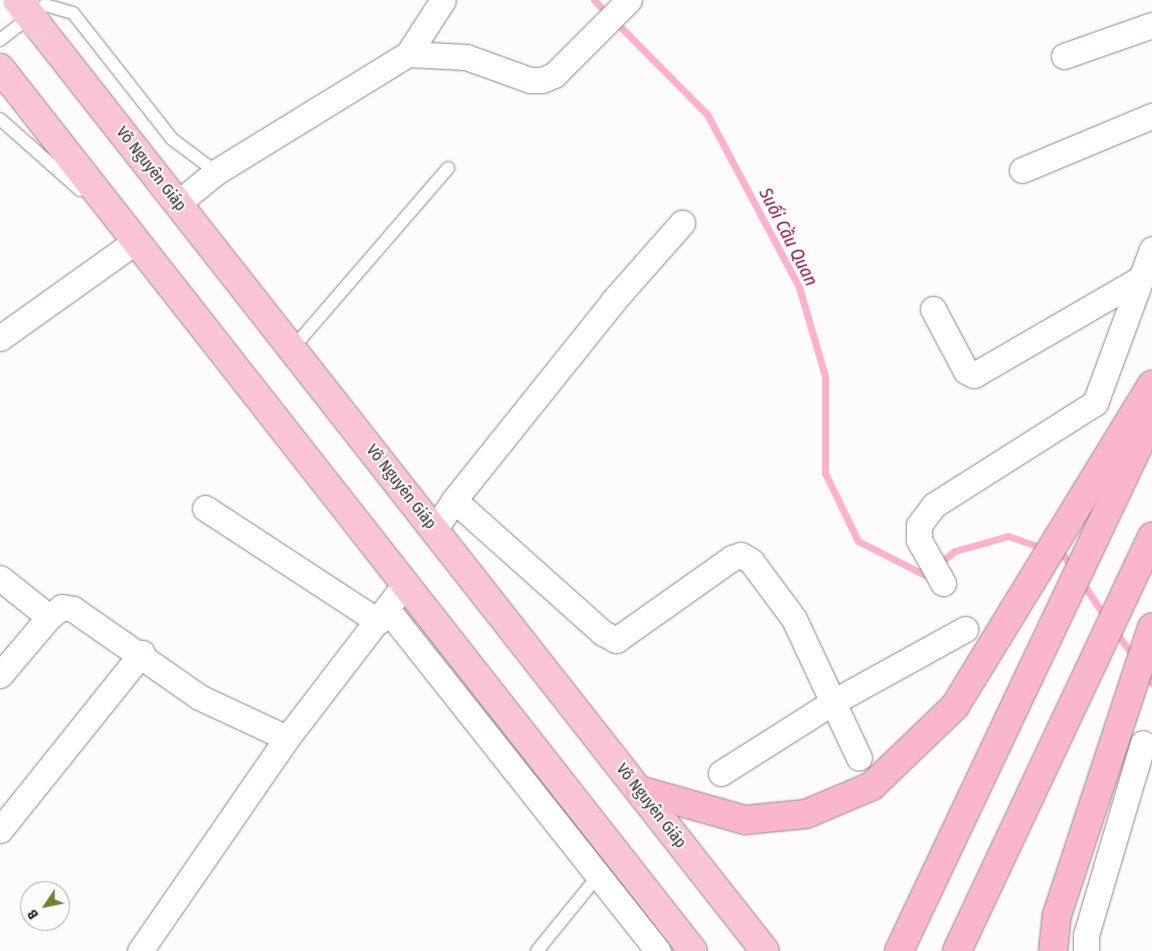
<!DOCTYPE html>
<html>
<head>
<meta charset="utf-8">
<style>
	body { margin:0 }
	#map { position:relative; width:1152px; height:951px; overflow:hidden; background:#fefbfc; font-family:"Fira Sans Condensed",sans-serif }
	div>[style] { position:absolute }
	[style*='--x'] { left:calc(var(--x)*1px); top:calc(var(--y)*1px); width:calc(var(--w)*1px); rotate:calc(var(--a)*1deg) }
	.stream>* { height:7px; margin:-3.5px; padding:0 3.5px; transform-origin:3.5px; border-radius:3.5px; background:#fdb1cc }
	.roads { filter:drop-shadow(0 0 1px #8f8286) drop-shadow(0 0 1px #8f8286) }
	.service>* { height:12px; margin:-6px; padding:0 6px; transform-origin:6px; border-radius:6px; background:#fff }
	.minor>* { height:25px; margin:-12.5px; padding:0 12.5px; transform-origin:12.5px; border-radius:12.5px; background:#fff }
	.trunk>* { height:28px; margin:-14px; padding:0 14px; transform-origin:14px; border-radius:14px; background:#fac4d8 }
	.motorway>* { height:28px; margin:-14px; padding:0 14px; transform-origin:14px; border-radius:14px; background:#f9b6ce }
	.bridges { filter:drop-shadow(0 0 1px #d9d8d9) drop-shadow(0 0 1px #d9d8d9) }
	.trunk-bridge>* { height:28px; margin:-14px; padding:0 14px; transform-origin:14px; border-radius:14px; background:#fac4d8 }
	span { translate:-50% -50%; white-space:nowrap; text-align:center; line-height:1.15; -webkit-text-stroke:4px #fefbfc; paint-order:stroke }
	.street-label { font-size:16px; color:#2e292b }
	.water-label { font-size:18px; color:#81154b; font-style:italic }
	.north { position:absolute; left:20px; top:881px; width:50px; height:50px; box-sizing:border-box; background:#fefbfc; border:1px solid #aba7a8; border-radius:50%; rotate:236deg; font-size:14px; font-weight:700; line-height:20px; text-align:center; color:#2e292b }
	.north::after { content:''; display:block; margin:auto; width:18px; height:22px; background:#6d8232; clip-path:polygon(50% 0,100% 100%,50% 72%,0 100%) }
</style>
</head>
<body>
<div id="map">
	<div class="stream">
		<i style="--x:594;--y:0;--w:161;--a:45.3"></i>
		<i style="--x:707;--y:114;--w:196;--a:62"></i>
		<i style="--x:799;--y:287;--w:93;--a:73.7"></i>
		<i style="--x:825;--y:376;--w:97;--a:90"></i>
		<i style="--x:825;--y:473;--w:76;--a:64.1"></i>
		<i style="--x:858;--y:541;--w:75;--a:26.9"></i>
		<i style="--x:925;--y:575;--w:38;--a:-39"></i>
		<i style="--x:955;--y:551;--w:55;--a:-15.8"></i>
		<i style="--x:1008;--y:536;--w:39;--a:19"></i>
		<i style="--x:1055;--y:553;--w:9;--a:18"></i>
		<i style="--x:1064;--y:556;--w:14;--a:56"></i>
		<i style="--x:1081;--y:581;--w:45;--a:56"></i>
		<i style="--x:1115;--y:631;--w:34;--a:54"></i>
		<i style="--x:1144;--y:672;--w:14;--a:54"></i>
	</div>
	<div class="roads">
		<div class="service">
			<i style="--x:0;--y:40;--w:57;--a:-37.9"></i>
			<i style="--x:45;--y:5;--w:29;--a:16"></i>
			<i style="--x:73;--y:13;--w:160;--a:51.8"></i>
			<i style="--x:172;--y:139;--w:55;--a:36.9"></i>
			<i style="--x:0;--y:119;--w:107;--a:41.6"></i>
			<i style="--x:292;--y:349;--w:239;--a:-49.2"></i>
			<i style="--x:537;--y:951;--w:97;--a:-50.9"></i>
		</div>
		<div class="minor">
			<i style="--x:408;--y:54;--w:64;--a:-57.1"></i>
			<i style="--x:1064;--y:56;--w:93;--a:-19.4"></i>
			<i style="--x:1022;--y:170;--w:141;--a:-22.6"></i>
			<i style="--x:178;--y:203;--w:49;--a:-39.2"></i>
			<i style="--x:216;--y:172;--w:225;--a:-31.6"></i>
			<i style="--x:408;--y:54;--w:58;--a:3"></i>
			<i style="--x:466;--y:57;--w:68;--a:19.8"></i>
			<i style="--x:530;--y:80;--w:12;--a:0"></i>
			<i style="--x:542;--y:80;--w:13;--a:-23"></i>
			<i style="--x:554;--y:75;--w:106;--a:-45"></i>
			<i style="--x:933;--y:309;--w:70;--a:62"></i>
			<i style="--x:966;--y:371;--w:9;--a:27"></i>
			<i style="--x:974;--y:375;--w:190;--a:-30.1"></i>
			<i style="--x:0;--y:338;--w:167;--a:-35.5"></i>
			<i style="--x:454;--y:500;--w:200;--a:41.8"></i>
			<i style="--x:603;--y:633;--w:15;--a:28"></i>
			<i style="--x:616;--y:640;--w:142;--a:-35.3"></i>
			<i style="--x:732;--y:558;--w:9;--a:-18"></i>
			<i style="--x:741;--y:555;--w:12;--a:31"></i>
			<i style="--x:751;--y:561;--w:72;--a:53.4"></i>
			<i style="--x:794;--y:619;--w:153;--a:64.9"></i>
			<i style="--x:205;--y:508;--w:207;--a:33.2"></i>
			<i style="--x:434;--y:530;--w:36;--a:-56"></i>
			<i style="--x:454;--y:500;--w:256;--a:-51.3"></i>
			<i style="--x:614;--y:300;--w:103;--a:-48.6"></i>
			<i style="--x:0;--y:578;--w:63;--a:38.5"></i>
			<i style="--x:943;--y:583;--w:49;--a:-119.2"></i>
			<i style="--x:919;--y:540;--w:15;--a:-90"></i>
			<i style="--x:919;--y:525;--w:25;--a:-53"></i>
			<i style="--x:934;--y:505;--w:191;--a:-32.4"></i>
			<i style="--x:1095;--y:403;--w:164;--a:-69.7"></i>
			<i style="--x:387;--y:609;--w:436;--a:51.6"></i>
			<i style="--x:0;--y:675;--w:76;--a:-49.8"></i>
			<i style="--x:49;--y:617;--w:16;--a:-38"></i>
			<i style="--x:62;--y:607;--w:11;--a:10"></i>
			<i style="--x:73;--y:609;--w:154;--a:34.9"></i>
			<i style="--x:199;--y:697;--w:97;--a:25"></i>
			<i style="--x:721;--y:773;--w:133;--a:-32.4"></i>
			<i style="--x:833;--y:702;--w:151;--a:-28.9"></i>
			<i style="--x:0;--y:830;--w:227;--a:-51.3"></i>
			<i style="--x:140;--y:951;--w:259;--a:-55.4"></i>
			<i style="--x:287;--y:738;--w:194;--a:-52.5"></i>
			<i style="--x:1086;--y:951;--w:16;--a:-90"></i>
			<i style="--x:1086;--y:935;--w:200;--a:-73.5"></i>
		</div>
		<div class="trunk">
			<i style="--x:36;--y:23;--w:1180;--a:51.85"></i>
			<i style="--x:0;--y:68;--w:1122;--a:51.87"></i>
		</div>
		<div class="motorway">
			<i style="--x:639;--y:790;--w:110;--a:15.8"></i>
			<i style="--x:745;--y:820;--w:61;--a:-5.6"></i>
			<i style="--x:806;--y:814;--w:72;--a:-23"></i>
			<i style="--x:872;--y:786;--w:115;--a:-43.9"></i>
			<i style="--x:955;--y:706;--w:377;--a:-58.5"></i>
			<i style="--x:899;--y:951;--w:591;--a:-64.65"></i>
			<i style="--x:957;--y:951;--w:458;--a:-64.8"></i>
			<i style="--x:1053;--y:951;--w:36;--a:-84"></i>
			<i style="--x:1057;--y:915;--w:303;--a:-71.7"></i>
		</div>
	</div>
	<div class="bridges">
		<div class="trunk-bridge">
			<i style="--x:18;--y:0;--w:29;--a:52"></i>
		</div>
	</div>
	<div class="street-label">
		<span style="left:151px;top:169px;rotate:52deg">Võ Nguyên Giáp</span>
		<span style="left:401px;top:487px;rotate:52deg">Võ Nguyên Giáp</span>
		<span style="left:651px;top:806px;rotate:52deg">Võ Nguyên Giáp</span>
	</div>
	<div class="water-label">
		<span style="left:788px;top:237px;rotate:63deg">Suối Cầu Quan</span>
	</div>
	<div class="north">B</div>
</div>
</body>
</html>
